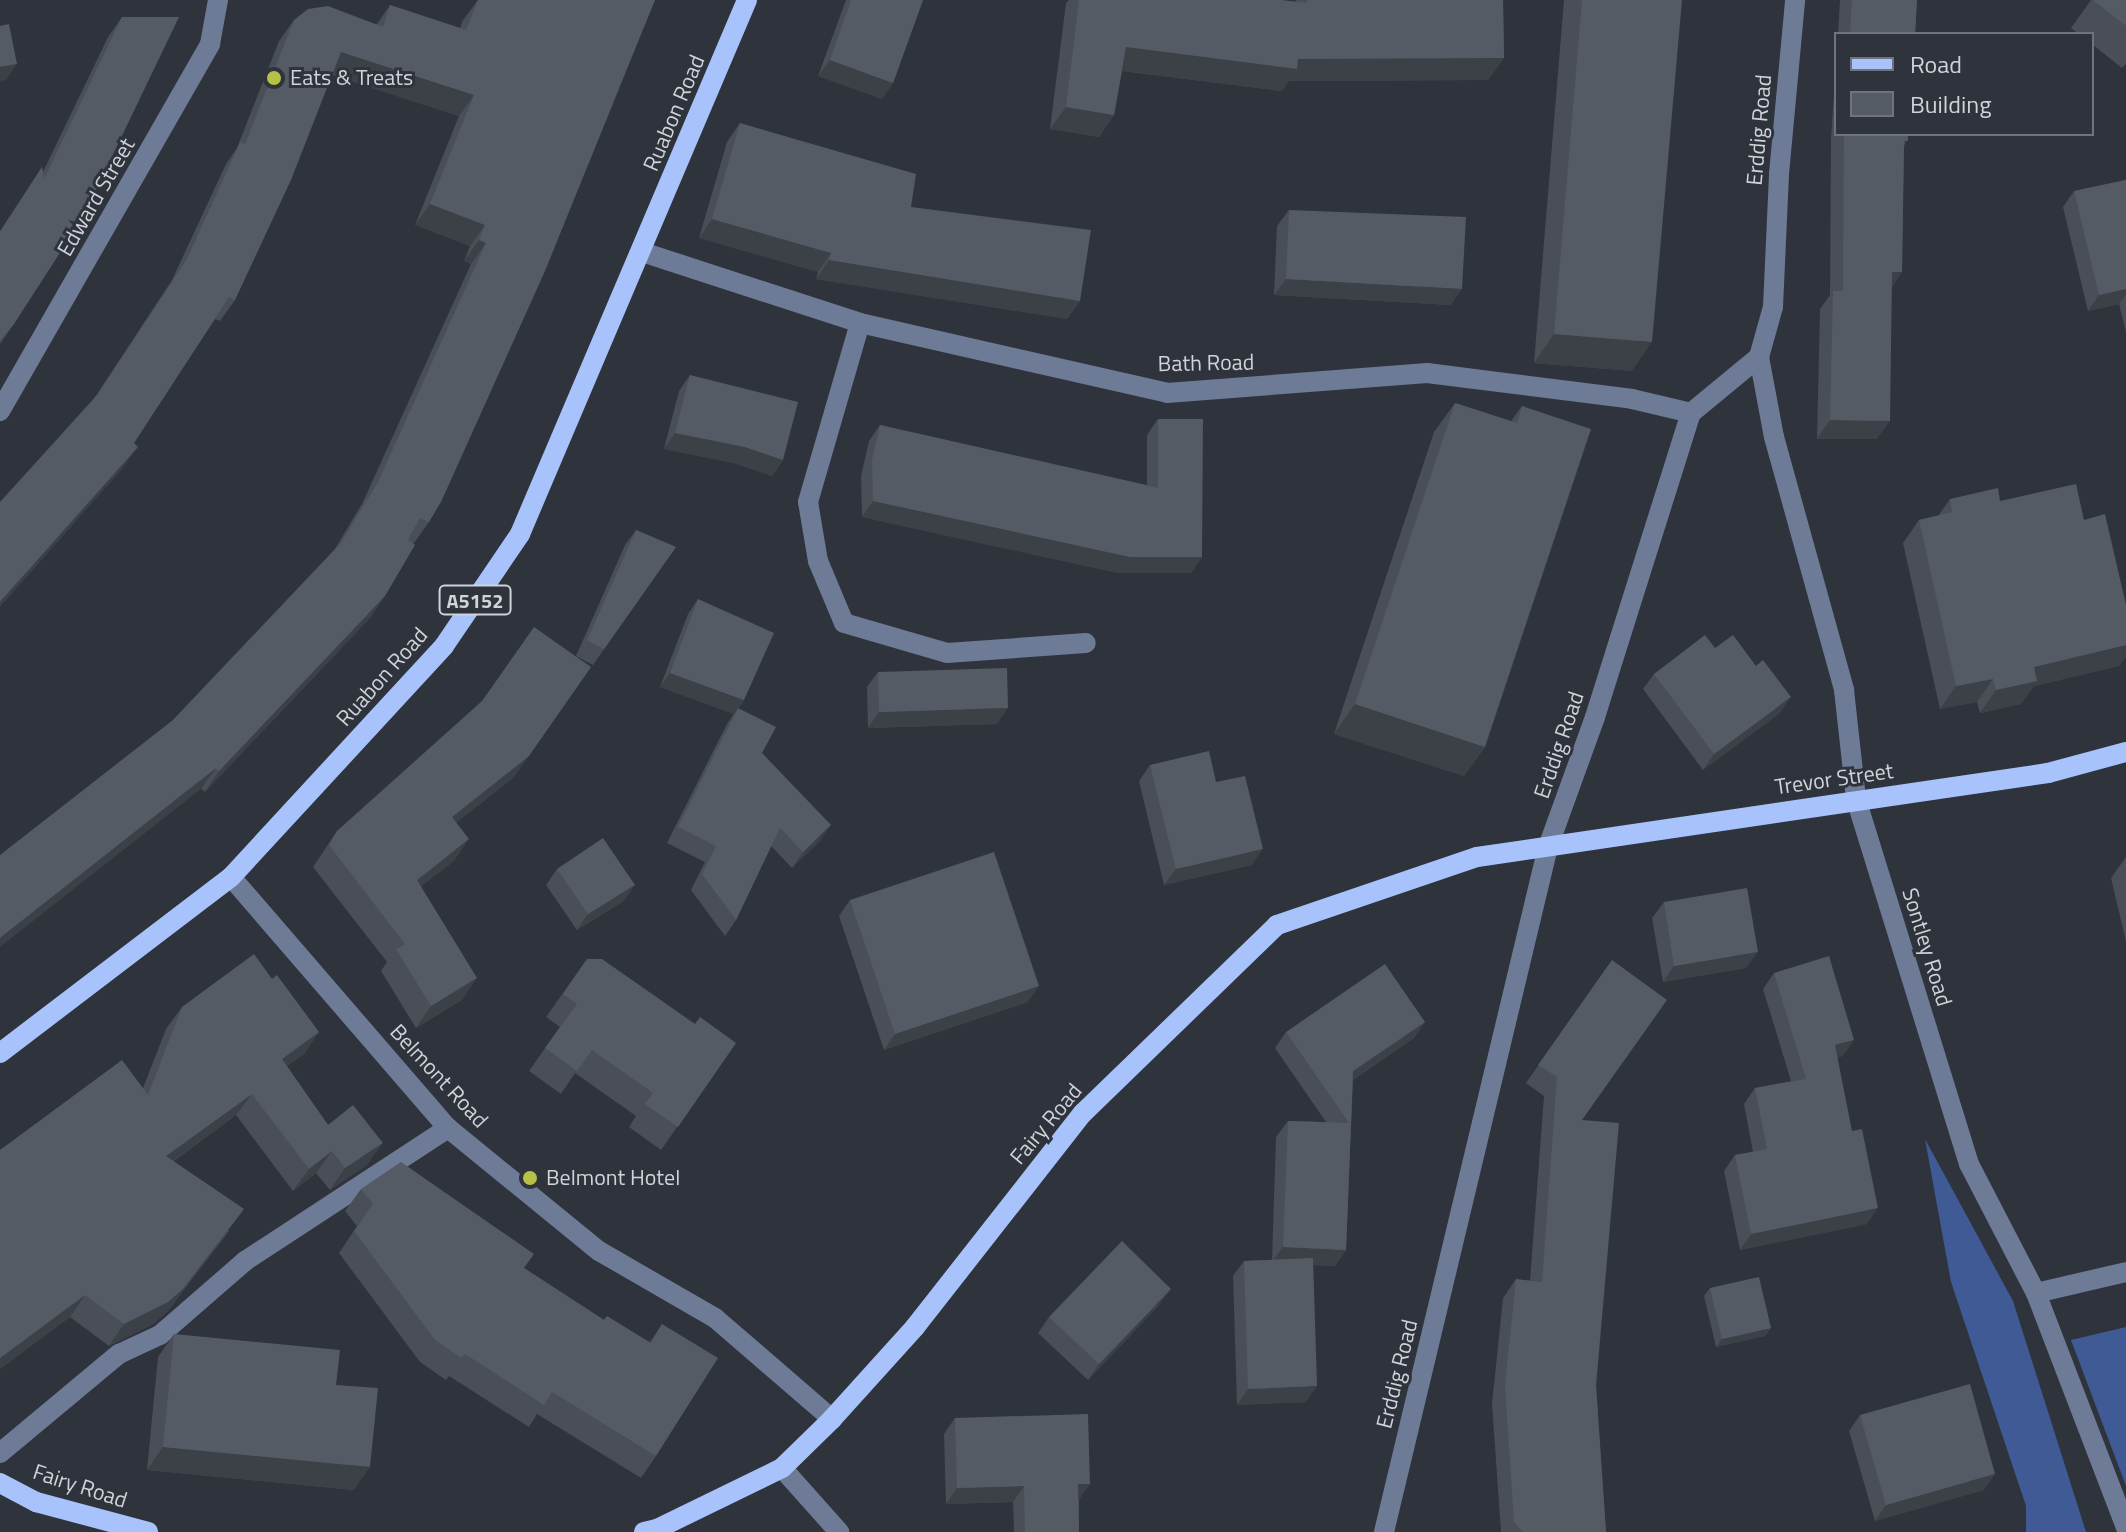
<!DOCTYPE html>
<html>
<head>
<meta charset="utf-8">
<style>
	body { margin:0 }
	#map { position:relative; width:2126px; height:1532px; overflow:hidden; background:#2e333c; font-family:"Titillium Web",sans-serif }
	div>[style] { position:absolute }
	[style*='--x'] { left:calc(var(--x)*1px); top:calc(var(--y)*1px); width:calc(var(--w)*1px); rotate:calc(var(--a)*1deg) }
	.forest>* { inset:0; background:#3f5a94 }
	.minor>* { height:20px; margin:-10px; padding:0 10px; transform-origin:10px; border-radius:10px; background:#6e7b96 }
	.major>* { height:20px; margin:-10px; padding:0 10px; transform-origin:10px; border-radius:10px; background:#a8c3fb }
	.wall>* { inset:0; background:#494e57 }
	.shaded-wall>* { inset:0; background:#3c4047 }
	.building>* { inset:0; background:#555b65 }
	.dots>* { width:22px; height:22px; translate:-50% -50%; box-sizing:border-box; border:4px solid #2e333c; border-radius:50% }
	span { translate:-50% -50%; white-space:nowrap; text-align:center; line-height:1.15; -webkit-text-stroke:6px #2e333c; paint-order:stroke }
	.shield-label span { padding:2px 6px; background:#2e333c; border:2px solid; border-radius:6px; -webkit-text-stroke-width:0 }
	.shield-label { font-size:20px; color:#d0d3d9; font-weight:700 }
	.poi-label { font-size:22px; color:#d0d3d9 }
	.left { translate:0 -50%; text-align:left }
	.street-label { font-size:22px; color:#d0d3d9 }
	.legend { position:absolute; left:1834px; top:32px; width:260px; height:104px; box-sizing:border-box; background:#2e333c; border:2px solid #6f737b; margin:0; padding:10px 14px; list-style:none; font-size:24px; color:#d0d3d9 }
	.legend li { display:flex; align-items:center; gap:16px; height:40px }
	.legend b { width:40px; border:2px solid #6f737b }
</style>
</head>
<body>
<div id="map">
	<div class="forest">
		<i style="clip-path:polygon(1925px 1139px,2013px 1301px,2086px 1532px,2026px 1532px,2026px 1506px,1951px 1282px)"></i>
		<i style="clip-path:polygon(2126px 1327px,2126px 1486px,2071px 1340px)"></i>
	</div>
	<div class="minor">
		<i style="--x:642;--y:252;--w:229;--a:18"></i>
		<i style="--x:860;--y:323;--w:315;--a:12.8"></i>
		<i style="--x:1167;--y:393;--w:261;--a:-4.4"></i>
		<i style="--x:1427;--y:373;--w:207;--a:7.2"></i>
		<i style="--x:1632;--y:399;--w:61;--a:13.3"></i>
		<i style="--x:860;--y:323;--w:186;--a:106.2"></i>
		<i style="--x:808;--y:502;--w:60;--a:80.4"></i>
		<i style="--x:818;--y:561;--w:67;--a:67.2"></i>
		<i style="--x:844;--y:623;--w:107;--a:16.2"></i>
		<i style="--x:947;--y:653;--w:139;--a:-4.1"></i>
		<i style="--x:1759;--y:357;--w:81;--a:79.4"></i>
		<i style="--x:1774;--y:437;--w:263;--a:74.5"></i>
		<i style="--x:1844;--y:690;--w:110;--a:83.7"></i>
		<i style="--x:1856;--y:799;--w:382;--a:72.8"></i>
		<i style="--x:1969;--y:1164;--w:145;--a:62.6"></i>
		<i style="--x:2036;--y:1293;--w:252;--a:69"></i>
		<i style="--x:0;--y:411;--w:423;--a:-60.2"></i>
		<i style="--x:210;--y:44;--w:45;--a:-79.7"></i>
		<i style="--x:231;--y:877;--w:332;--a:49.2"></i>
		<i style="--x:448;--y:1128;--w:195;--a:39.2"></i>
		<i style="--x:599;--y:1251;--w:134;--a:30"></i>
		<i style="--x:715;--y:1318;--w:155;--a:40.8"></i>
		<i style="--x:2036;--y:1293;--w:92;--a:-13.1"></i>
		<i style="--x:0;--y:1453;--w:155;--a:-39.8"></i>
		<i style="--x:119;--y:1354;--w:45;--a:-24.9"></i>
		<i style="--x:160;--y:1335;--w:113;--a:-41"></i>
		<i style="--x:245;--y:1261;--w:243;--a:-33.2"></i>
		<i style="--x:782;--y:1468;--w:86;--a:48.3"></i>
		<i style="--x:1384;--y:1532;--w:704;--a:-76.54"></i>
		<i style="--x:1548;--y:847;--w:138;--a:-70.1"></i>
		<i style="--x:1595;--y:717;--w:319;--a:-72.5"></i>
		<i style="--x:1691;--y:413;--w:88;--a:-39.5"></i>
		<i style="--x:1759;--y:357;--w:52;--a:-74.4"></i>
		<i style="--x:1773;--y:307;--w:133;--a:-87.4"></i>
		<i style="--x:1779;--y:174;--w:175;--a:-84.7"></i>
	</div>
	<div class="major">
		<i style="--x:0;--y:1053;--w:290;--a:-37.3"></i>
		<i style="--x:231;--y:877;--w:314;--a:-47.3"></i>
		<i style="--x:444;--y:646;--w:135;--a:-55.8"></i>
		<i style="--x:520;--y:534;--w:580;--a:-66.97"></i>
		<i style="--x:0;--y:1483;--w:41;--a:27.8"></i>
		<i style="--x:36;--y:1502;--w:116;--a:15"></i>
		<i style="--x:644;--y:1532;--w:13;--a:-13"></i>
		<i style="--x:657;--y:1529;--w:139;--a:-26"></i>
		<i style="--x:782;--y:1468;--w:70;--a:-44.4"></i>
		<i style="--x:832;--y:1419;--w:124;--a:-47.9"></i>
		<i style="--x:915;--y:1327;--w:272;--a:-51.9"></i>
		<i style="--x:1083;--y:1113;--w:270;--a:-44.1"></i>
		<i style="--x:1277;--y:925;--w:211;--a:-18.8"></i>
		<i style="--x:1477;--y:857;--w:577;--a:-8.37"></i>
		<i style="--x:2048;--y:773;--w:81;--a:-15.1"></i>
	</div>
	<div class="wall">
		<i style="clip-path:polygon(478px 0,655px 0,429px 522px,414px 543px,371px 617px,205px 792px,201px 789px,173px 720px,335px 549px,363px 502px,471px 264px,464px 261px,470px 246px,415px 225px,459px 116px,332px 75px,235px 300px,220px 321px,215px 319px,134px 443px,123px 468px,95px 397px,172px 280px,226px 164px,237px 148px,279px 41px,294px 20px,377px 24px,390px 5px,460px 28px,463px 20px)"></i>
		<i style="clip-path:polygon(846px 0,923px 0,893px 83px,882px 99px,818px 76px)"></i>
		<i style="clip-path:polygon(1069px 0,1281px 0,1295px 2px,1296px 0,1503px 0,1504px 58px,1488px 80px,1289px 81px,1282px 91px,1122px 71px,1114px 115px,1099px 137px,1050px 129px,1066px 3px)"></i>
		<i style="clip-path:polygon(1564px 0,1682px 0,1632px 371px,1534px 363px)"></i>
		<i style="clip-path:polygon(1840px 0,1917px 0,1915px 34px,1838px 34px)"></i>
		<i style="clip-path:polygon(2091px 0,2126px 0,2126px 64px,2122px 68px,2092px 44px,2092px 34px,2079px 34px,2071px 28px)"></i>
		<i style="clip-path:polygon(122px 17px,14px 324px,0 344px,0 231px,42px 167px,43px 172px,108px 37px)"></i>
		<i style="clip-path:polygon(1836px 65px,1836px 134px,1908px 134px,1904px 147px,1902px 272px,1892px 287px,1877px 439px,1817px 439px,1820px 309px,1830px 295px,1831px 138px)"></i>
		<i style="clip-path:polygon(740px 123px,911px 207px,1080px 301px,1067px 319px,816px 279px,818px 272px,699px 238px,727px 142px)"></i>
		<i style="clip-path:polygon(2126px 180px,2126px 332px,2119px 304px,2088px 311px,2063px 207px,2074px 191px)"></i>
		<i style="clip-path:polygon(1289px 210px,1451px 305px,1274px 295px,1277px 226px)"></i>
		<i style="clip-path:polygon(690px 375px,783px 460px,772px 476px,734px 463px,664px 449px,679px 391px)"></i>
		<i style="clip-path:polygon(1455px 403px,1511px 421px,1522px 406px,1485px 747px,1464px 776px,1334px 734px,1434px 432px)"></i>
		<i style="clip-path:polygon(1158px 419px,1202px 557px,1191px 573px,1118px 573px,862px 517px,861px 476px,869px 441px,880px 425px,1147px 485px,1147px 435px)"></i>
		<i style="clip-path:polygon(1950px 499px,2000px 501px,2084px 520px,2126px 605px,2126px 656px,2119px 666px,2034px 686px,2021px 704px,1980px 713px,1977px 702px,1940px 709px,1903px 543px,1919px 520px,1938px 516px)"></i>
		<i style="clip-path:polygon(636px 530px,676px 547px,593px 665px,576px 656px,625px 545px)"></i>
		<i style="clip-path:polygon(698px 599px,744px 700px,734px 714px,660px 687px,688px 614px)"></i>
		<i style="clip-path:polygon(1715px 648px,1780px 713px,1703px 770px,1643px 689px,1654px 674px)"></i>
		<i style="clip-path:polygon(591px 667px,513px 778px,456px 823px,454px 861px,421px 886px,462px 1000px,416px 1028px,381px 971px,387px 962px,313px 867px,337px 831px)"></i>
		<i style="clip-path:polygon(878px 672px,997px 724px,868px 728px,867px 687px)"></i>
		<i style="clip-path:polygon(738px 708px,762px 753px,820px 841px,792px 868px,771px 846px,736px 920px,725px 936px,691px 890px,705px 862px,667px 843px,727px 724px)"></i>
		<i style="clip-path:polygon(1150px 765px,1216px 782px,1252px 865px,1164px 885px,1139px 781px)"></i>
		<i style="clip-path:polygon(2126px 857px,2126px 942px,2111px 878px)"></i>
		<i style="clip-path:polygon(557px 869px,624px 901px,577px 930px,546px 885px)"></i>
		<i style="clip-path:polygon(850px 900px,1028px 1002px,884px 1050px,839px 916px)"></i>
		<i style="clip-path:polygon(1664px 902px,1746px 968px,1663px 982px,1652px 918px)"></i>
		<i style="clip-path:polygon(587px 959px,695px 1024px,736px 1043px,661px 1150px,629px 1127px,636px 1116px,575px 1073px,561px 1094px,529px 1071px,560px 1027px,546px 1017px)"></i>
		<i style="clip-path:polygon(1612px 960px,1582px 1120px,1596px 1386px,1606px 1532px,1501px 1532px,1492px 1404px,1503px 1298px,1516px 1279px,1530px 1281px,1544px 1096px,1526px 1083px)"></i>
		<i style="clip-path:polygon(1774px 973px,1843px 1056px,1837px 1057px,1867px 1224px,1740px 1250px,1724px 1171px,1735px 1155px,1753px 1152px,1744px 1104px,1755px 1088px,1791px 1081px,1763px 989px)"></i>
		<i style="clip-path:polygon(272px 979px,319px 1032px,304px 1054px,287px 1066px,328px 1125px,367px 1165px,330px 1190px,316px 1173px,293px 1191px,236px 1115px,174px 1161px,229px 1231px,168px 1311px,153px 1324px,109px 1346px,70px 1317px,0 1369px,0 1150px,143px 1088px,166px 1029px,182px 1007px)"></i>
		<i style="clip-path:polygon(1425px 1022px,1414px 1038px,1353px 1080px,1346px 1250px,1335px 1266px,1313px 1265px,1306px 1402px,1237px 1405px,1233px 1276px,1244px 1261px,1272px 1260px,1276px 1137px,1288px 1121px,1326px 1122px,1275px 1048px,1286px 1032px)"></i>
		<i style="clip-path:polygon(361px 1189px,524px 1268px,604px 1320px,650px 1342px,662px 1324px,656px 1456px,641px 1478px,537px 1414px,529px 1427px,449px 1376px,446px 1380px,420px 1362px,339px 1253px,357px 1226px,345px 1211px)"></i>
		<i style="clip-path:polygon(1710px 1288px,1771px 1328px,1765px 1336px,1716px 1347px,1704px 1296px)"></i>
		<i style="clip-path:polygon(1160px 1304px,1088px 1380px,1038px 1333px,1049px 1317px)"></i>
		<i style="clip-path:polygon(174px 1334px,336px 1385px,354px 1490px,147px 1470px,158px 1357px)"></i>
		<i style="clip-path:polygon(1860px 1415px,1984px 1490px,1875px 1521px,1849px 1431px)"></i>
		<i style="clip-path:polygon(955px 1418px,1079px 1500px,1079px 1532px,1014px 1532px,1013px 1502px,946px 1504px,944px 1434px)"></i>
	</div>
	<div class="shaded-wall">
		<i style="clip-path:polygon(1126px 47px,1504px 58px,1488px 80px,1289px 81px,1282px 91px,1110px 69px)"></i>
		<i style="clip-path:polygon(341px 52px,474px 95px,459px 116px,326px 73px)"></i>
		<i style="clip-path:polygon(830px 60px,893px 83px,882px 99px,818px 76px)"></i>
		<i style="clip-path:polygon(17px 64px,6px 80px,0 81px,0 67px)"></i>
		<i style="clip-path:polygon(1066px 107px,1114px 115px,1099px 137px,1050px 129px)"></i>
		<i style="clip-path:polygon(430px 204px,485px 225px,470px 246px,415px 225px)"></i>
		<i style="clip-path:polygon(712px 219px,831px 253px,818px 272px,699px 238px)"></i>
		<i style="clip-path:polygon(479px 240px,486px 243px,471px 264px,464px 261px)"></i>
		<i style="clip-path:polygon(829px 260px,1080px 301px,1067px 319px,816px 279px)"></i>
		<i style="clip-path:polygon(1892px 272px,1902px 272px,1890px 290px)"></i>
		<i style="clip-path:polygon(1286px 279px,1462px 289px,1451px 305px,1274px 295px)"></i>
		<i style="clip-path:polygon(2126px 289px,2126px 294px,2119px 304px,2088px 311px,2099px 295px)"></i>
		<i style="clip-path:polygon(1554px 334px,1652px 342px,1632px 371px,1534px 363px)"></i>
		<i style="clip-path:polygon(1830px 420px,1890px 421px,1877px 439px,1817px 439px)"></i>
		<i style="clip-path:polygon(675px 433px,745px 447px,783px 460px,772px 476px,734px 463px,664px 449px)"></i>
		<i style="clip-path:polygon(138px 447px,123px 468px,0 607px,0 602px)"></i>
		<i style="clip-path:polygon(873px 501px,1202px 557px,1191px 573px,1118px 573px,862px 517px)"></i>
		<i style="clip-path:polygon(385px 596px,371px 617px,205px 792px,219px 771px)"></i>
		<i style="clip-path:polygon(2126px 645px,2126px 656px,2119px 666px,2034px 686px,2021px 704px,1980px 713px,1996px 690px,2034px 667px)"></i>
		<i style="clip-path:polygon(670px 673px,744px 700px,734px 714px,660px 687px)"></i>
		<i style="clip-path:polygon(1993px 679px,1977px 702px,1940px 709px,1956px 686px)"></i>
		<i style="clip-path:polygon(1791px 697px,1780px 713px,1703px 770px,1714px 754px)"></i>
		<i style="clip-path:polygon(1355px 704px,1485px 747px,1464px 776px,1334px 734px)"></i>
		<i style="clip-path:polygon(1008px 708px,997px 724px,868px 728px,879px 712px)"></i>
		<i style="clip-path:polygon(529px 756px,513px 778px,436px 839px,452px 817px)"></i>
		<i style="clip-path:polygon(216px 768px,201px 789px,0 947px,0 938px)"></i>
		<i style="clip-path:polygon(831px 825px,820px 841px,792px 868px,803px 852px)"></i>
		<i style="clip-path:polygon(469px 839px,454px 861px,401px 902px,417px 880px)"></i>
		<i style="clip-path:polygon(1263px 849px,1252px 865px,1164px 885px,1176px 869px)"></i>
		<i style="clip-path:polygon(635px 885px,624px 901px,577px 930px,588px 914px)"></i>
		<i style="clip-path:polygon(1758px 952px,1746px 968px,1663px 982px,1674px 966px)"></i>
		<i style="clip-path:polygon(477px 978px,462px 1000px,416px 1028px,431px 1006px)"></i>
		<i style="clip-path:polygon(1039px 986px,1028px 1002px,884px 1050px,895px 1034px)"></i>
		<i style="clip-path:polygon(1425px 1022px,1414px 1038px,1342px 1087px,1353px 1071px)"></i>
		<i style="clip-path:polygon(319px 1032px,304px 1054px,266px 1081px,282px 1059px)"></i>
		<i style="clip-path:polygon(1854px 1040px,1843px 1056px,1824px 1061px,1835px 1045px)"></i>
		<i style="clip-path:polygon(252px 1094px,236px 1115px,151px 1177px,166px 1156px)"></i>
		<i style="clip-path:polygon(383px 1143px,367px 1165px,330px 1190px,345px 1168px)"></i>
		<i style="clip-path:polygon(332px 1151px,316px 1173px,293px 1191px,309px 1169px)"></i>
		<i style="clip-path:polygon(1878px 1208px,1867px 1224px,1740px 1250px,1751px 1234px)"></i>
		<i style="clip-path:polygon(244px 1209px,168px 1311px,153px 1324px,109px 1346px,124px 1324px)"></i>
		<i style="clip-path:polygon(1283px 1247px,1346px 1250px,1335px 1266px,1271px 1263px)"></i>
		<i style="clip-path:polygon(1171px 1289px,1160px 1304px,1088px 1380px,1099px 1364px)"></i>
		<i style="clip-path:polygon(85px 1295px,70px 1317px,0 1369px,0 1358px)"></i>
		<i style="clip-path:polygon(1771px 1328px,1765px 1336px,1716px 1347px,1722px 1339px)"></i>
		<i style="clip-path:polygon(1317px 1386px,1306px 1402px,1237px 1405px,1248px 1389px)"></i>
		<i style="clip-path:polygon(163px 1447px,370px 1467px,354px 1490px,147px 1470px)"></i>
		<i style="clip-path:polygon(1995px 1474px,1984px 1490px,1875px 1521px,1886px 1505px)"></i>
		<i style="clip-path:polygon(1078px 1484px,1090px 1484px,1079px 1500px,1067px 1500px)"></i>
		<i style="clip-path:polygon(1024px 1486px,1013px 1502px,946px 1504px,957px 1488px)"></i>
	</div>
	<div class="building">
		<i style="clip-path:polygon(478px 0,655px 0,545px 271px,441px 502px,429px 522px,420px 518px,408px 540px,415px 545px,385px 596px,219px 771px,216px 768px,0 938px,0 855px,173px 720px,341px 543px,378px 482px,486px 243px,479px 240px,485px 225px,430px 204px,474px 95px,341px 52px,291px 180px,235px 300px,229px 297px,134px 443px,138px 447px,0 602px,0 502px,98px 394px,187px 259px,240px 142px,245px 144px,294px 20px,308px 9px,328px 6px,383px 27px,390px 5px,466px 30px)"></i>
		<i style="clip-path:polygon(851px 0,923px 0,893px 83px,830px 60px)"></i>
		<i style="clip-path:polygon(1079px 0,1281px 0,1307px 3px,1307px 0,1503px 0,1504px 58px,1298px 59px,1297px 69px,1126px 47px,1114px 115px,1066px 107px)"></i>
		<i style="clip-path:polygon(1582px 0,1682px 0,1652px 342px,1554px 334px)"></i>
		<i style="clip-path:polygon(1852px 0,1917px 0,1915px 34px,1850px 34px)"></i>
		<i style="clip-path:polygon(2093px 0,2126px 0,2126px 26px)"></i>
		<i style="clip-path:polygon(122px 17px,179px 17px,83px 217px,14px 324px,0 340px,0 232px,42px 167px,44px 179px)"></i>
		<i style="clip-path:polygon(9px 24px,17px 64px,0 67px,0 26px)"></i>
		<i style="clip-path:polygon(740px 123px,916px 174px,911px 207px,1091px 230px,1080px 301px,829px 260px,831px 253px,712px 219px)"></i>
		<i style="clip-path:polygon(1844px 134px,1908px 134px,1908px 141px,1904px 141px,1902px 272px,1892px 272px,1890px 421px,1830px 420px,1833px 291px,1843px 291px)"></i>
		<i style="clip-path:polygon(2126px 180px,2126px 289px,2099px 295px,2074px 191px)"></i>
		<i style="clip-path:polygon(1289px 210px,1466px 217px,1462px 289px,1286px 279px)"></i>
		<i style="clip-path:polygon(690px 375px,798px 402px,783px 460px,745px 447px,675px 433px)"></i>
		<i style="clip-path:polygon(1455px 403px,1517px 423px,1522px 406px,1591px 429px,1485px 747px,1355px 704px)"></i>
		<i style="clip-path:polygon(1158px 419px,1203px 419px,1202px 557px,1130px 557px,873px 501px,872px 460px,880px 425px,1158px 488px)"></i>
		<i style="clip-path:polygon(2076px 484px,2084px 520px,2105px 514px,2126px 605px,2126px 645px,2034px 667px,2037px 681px,1996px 690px,1993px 679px,1956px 686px,1919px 520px,1952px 512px,1950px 499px,1998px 488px,2000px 501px)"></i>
		<i style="clip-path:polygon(636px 530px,676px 547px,604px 649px,587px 640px)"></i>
		<i style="clip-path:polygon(698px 599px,774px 633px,744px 700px,670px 673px)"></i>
		<i style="clip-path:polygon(534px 627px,591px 667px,529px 756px,452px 817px,469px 839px,417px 880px,477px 978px,431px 1006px,396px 949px,405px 944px,329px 845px,337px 831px,482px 701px)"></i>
		<i style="clip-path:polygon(1705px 635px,1715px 648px,1733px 635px,1756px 666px,1763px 660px,1791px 697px,1714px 754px,1654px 674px)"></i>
		<i style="clip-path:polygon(1007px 668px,1008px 708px,879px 712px,878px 672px)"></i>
		<i style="clip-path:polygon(738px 708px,776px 727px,762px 753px,831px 825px,803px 852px,780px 828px,736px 920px,702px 874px,716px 846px,678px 827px)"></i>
		<i style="clip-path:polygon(1209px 751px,1216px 782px,1245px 776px,1263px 849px,1176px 869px,1150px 765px)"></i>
		<i style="clip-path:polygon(603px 838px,635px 885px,588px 914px,557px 869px)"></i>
		<i style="clip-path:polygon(994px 852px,1039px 986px,895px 1034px,850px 900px)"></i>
		<i style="clip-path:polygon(1747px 888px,1758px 952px,1674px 966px,1664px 902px)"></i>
		<i style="clip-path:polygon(254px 954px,272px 979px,277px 975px,319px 1032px,282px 1059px,328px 1125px,353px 1105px,383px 1143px,345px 1168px,332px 1151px,309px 1169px,252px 1094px,166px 1156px,244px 1209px,183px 1289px,168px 1302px,124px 1324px,85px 1295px,0 1358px,0 1150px,122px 1060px,148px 1095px,182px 1007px)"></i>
		<i style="clip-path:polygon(1829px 956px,1854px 1040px,1835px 1045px,1852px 1131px,1862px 1129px,1878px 1208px,1751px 1234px,1735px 1155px,1767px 1149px,1755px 1088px,1806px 1079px,1774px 973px)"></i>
		<i style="clip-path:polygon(587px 959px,602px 959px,695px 1024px,700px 1017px,736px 1043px,678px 1127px,645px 1104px,653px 1093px,592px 1050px,577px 1071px,545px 1048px,577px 1004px,563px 994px)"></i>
		<i style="clip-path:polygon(1612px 960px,1667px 1000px,1582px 1120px,1619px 1123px,1596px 1386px,1606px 1532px,1523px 1532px,1514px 1522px,1505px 1386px,1516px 1279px,1542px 1282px,1557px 1077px,1538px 1065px)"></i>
		<i style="clip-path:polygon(1385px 964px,1425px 1022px,1353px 1071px,1346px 1250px,1283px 1247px,1288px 1121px,1349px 1123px,1286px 1032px)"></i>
		<i style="clip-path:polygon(401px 1162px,534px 1254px,524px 1268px,604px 1320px,607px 1316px,651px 1343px,662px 1324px,718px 1358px,656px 1456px,552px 1392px,544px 1405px,465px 1354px,461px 1358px,435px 1340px,354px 1231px,373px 1204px,361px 1189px)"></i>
		<i style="clip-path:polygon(1122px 1241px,1171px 1289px,1099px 1364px,1049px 1317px)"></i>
		<i style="clip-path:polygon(1313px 1258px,1317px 1386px,1248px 1389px,1244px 1261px)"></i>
		<i style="clip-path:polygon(1759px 1277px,1771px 1328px,1722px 1339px,1710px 1288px)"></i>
		<i style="clip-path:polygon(174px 1334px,340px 1350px,336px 1385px,378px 1388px,370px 1467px,163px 1447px)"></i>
		<i style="clip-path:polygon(1970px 1384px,1995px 1474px,1886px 1505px,1860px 1415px)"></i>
		<i style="clip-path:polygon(1088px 1414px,1090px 1484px,1078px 1484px,1079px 1532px,1025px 1532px,1024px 1486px,957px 1488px,955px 1418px)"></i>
	</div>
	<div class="dots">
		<i style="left:274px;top:78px;background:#b6c148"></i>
		<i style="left:530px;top:1178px;background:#b6c148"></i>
	</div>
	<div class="shield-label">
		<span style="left:475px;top:600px">A5152</span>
	</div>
	<div class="poi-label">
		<span class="left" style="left:290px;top:78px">Eats &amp; Treats</span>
		<span class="left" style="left:546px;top:1178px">Belmont Hotel</span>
	</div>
	<div class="street-label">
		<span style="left:674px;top:113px;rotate:-67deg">Ruabon Road</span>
		<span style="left:1759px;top:130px;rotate:-85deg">Erddig Road</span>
		<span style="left:96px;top:197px;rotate:-60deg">Edward Street</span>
		<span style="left:1206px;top:363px;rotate:-1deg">Bath Road</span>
		<span style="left:382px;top:677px;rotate:-48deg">Ruabon Road</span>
		<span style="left:1559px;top:745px;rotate:-71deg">Erddig Road</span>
		<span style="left:1834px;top:779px;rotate:-8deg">Trevor Street</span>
		<span style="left:1927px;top:947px;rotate:73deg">Sontley Road</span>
		<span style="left:439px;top:1076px;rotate:47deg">Belmont Road</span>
		<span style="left:1046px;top:1124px;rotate:-50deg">Fairy Road</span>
		<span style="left:1397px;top:1374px;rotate:-76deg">Erddig Road</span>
		<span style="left:80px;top:1486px;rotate:18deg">Fairy Road</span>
	</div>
	<ul class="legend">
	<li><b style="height:10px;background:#a8c3fb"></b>Road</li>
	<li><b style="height:22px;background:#555b65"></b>Building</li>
	</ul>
</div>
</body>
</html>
